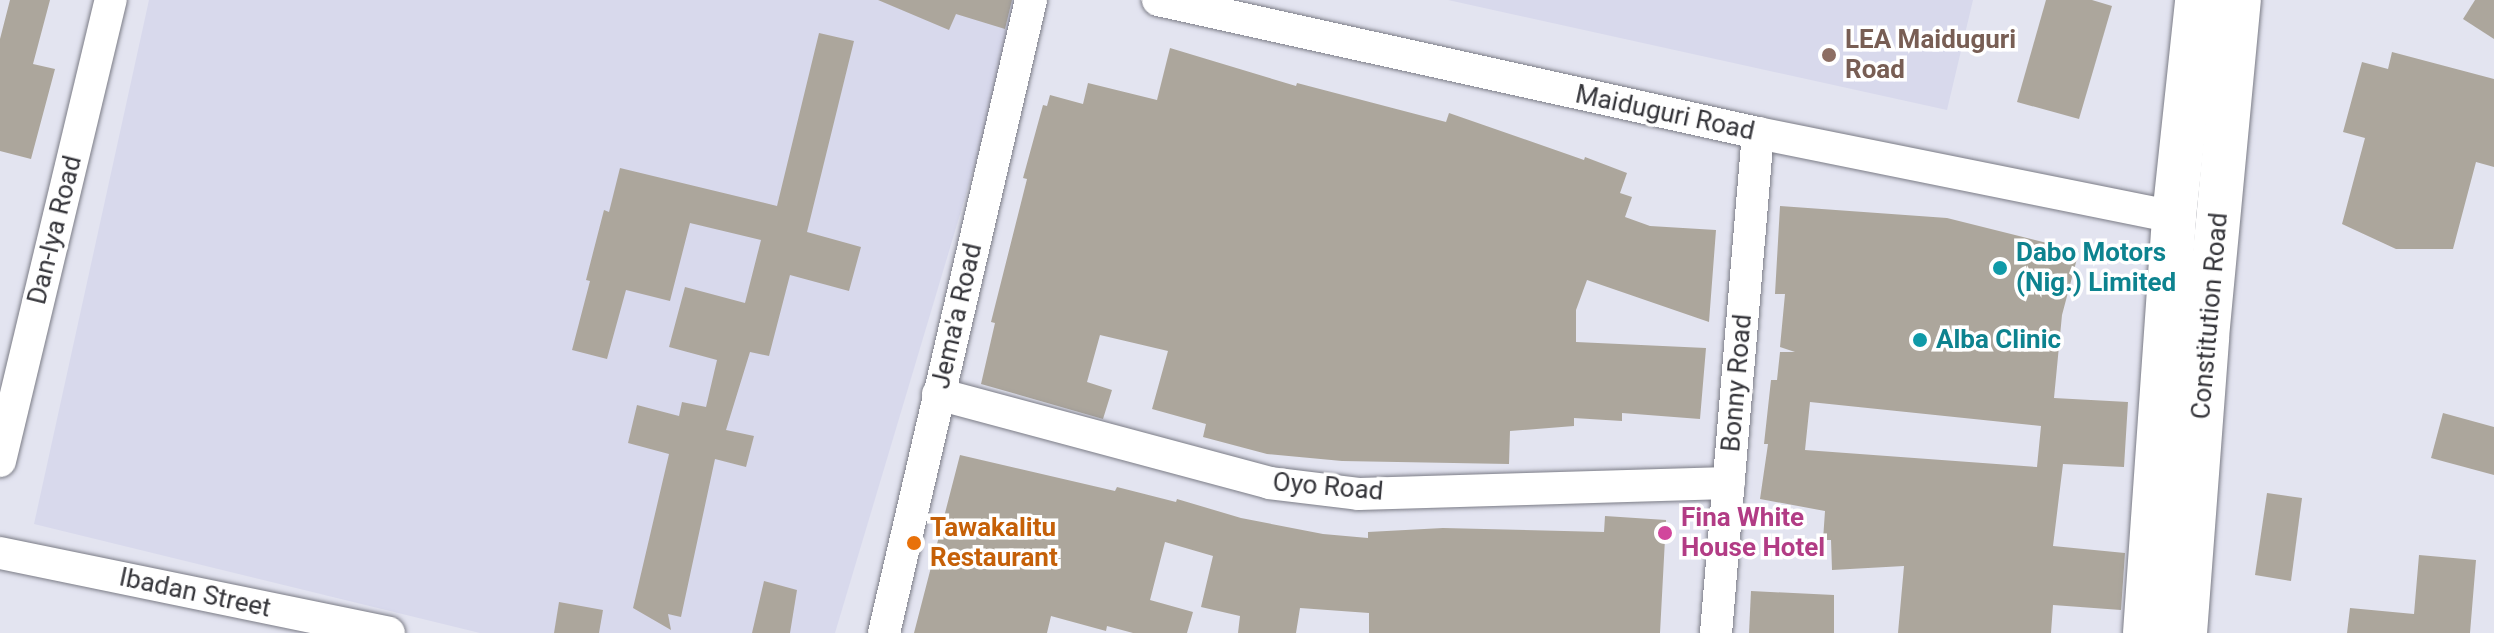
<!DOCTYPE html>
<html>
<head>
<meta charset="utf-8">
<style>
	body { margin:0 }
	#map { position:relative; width:2494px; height:633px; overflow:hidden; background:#e3e4f0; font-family:Roboto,sans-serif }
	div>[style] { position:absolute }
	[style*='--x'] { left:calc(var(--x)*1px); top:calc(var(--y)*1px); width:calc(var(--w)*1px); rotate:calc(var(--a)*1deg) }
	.built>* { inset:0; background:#d8d9ec }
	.building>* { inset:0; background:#aca69c }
	.roads { filter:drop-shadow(0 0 2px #7b7c86) drop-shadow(0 0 2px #7b7c86) }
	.street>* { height:32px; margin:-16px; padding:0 16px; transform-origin:16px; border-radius:16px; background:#fff }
	.primary>* { height:44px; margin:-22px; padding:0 22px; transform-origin:22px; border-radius:22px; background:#fff }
	.dots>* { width:22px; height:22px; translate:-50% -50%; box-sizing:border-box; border:4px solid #fff; border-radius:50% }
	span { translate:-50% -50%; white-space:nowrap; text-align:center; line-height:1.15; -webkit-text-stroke:7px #fff; paint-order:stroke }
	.education-label { font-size:26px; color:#785e54; font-weight:700 }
	.left { translate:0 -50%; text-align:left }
	.street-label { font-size:26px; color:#36363b }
	.culture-label { font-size:26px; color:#0d838f; font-weight:700 }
	.hotel-label { font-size:26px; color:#b23c85; font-weight:700 }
	.food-label { font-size:26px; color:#c56008; font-weight:700 }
</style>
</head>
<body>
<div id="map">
	<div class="built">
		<i style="clip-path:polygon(149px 0,1024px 0,835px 633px,480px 633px,34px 524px)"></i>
		<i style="clip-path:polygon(1448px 0,1973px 0,1947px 110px)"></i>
	</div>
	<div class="building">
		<i style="clip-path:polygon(10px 0,50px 0,33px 64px,55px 69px,31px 159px,0 151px,0 39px)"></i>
		<i style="clip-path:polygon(878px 0,1012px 0,1005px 29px,956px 14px,949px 30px)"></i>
		<i style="clip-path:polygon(2046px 0,2092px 0,2112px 6px,2079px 119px,2017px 102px)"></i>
		<i style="clip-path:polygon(2475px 0,2494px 0,2494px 39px,2463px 19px)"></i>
		<i style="clip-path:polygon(819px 33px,854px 41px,807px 232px,861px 247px,849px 291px,790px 275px,769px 356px,750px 352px,726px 430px,754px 436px,746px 467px,715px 459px,681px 617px,668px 614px,671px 630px,633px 608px,669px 454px,628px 443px,637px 405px,679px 416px,682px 402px,706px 407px,717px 360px,669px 347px,685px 287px,745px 303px,761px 240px,690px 223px,670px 301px,626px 290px,607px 359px,572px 350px,590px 281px,586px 280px,604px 210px,609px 212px,620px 168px,777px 206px)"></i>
		<i style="clip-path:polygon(1170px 48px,1296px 86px,1297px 83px,1446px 122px,1449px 113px,1584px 160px,1585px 157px,1627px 173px,1620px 193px,1632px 197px,1625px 217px,1650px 226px,1716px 230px,1709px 322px,1587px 280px,1576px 310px,1576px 342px,1706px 348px,1700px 419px,1622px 413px,1622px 421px,1574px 418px,1574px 426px,1510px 431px,1509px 464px,1342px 461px,1267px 454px,1203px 437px,1206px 424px,1152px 409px,1168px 351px,1100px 335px,1087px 382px,1112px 390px,1103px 419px,981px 384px,995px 323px,991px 322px,1027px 179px,1023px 178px,1043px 105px,1047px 106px,1050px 95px,1083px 104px,1088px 83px,1157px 100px)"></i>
		<i style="clip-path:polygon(2392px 52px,2494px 79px,2494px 167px,2476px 162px,2453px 249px,2396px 249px,2342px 224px,2365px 138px,2343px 132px,2362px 62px,2388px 69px)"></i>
		<i style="clip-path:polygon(evenodd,1780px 206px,1947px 218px,2079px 251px,2062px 315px,2054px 398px,2128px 402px,2124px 467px,2063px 464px,2053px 546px,2125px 553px,2121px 610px,2053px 605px,2051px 633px,1898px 633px,1904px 566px,1832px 570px,1831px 540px,1823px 540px,1825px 511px,1760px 499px,1768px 444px,1764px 444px,1771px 380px,1777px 380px,1780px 352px,1795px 352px,1780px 347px,1785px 294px,1775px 294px,1780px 206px,1810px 402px,2041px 426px,2037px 467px,1805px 450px,1810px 402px)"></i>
		<i style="clip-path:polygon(2443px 413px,2494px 427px,2494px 475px,2431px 458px)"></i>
		<i style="clip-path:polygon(960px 455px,1115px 491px,1117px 487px,1176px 502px,1177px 499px,1241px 518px,1323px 534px,1368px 538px,1368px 532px,1443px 528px,1604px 532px,1605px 516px,1666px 520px,1660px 633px,1369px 633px,1369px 613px,1300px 608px,1296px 633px,1238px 633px,1240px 616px,1201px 607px,1213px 556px,1165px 542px,1150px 600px,1193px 612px,1187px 633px,1133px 633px,1107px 626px,1106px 631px,1051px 616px,1047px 633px,914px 633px)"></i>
		<i style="clip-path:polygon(2267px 493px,2302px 498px,2291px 581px,2255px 575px)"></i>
		<i style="clip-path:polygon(2419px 555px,2476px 560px,2470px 633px,2347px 633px,2350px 608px,2414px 614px)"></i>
		<i style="clip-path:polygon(764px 581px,797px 590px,790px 633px,752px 633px)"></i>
		<i style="clip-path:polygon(1751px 591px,1834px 595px,1834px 633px,1749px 633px)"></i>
		<i style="clip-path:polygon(559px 602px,603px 610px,599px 633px,554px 633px)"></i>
	</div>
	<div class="roads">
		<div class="street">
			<i style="--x:1158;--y:0;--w:615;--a:12.5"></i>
			<i style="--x:1758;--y:133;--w:424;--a:11.4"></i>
			<i style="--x:938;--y:394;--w:343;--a:15"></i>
			<i style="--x:1269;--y:483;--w:90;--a:7"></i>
			<i style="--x:1358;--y:494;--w:371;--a:-1.7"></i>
			<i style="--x:0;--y:461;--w:474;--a:-76.5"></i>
			<i style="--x:0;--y:553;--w:397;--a:11.6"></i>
			<i style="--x:884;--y:633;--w:650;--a:-76.93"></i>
			<i style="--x:1716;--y:633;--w:502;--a:-85.2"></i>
		</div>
		<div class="primary">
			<i style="--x:2145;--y:633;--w:417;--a:-86"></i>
			<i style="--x:2174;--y:217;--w:218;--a:-83.9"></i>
			<i style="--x:2185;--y:633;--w:297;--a:-85.7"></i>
			<i style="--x:2207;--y:337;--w:339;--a:-84.6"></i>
		</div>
	</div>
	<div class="dots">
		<i style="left:1829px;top:55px;background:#8d6e63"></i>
		<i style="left:2000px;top:268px;background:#0f9aa8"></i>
		<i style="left:1920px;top:340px;background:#0f9aa8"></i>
		<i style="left:1665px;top:533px;background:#d1479c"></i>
		<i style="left:914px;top:543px;background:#e8710a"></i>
	</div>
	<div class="education-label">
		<span class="left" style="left:1845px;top:55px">LEA Maiduguri<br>Road</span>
	</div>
	<div class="street-label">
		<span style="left:1665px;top:113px;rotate:12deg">Maiduguri Road</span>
		<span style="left:55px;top:230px;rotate:-76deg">Dan-Iya Road</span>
		<span style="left:957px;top:316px;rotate:-77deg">Jema'a Road</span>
		<span style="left:2210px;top:316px;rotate:-85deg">Constitution Road</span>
		<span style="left:1737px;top:383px;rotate:-85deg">Bonny Road</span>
		<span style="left:1328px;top:487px;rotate:5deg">Oyo Road</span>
		<span style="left:195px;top:593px;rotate:12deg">Ibadan Street</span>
	</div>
	<div class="culture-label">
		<span class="left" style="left:2016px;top:268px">Dabo Motors<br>(Nig.) Limited</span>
		<span class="left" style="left:1936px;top:340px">Alba Clinic</span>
	</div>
	<div class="hotel-label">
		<span class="left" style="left:1681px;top:533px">Fina White<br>House Hotel</span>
	</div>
	<div class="food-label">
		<span class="left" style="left:930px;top:543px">Tawakalitu<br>Restaurant</span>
	</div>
</div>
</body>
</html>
